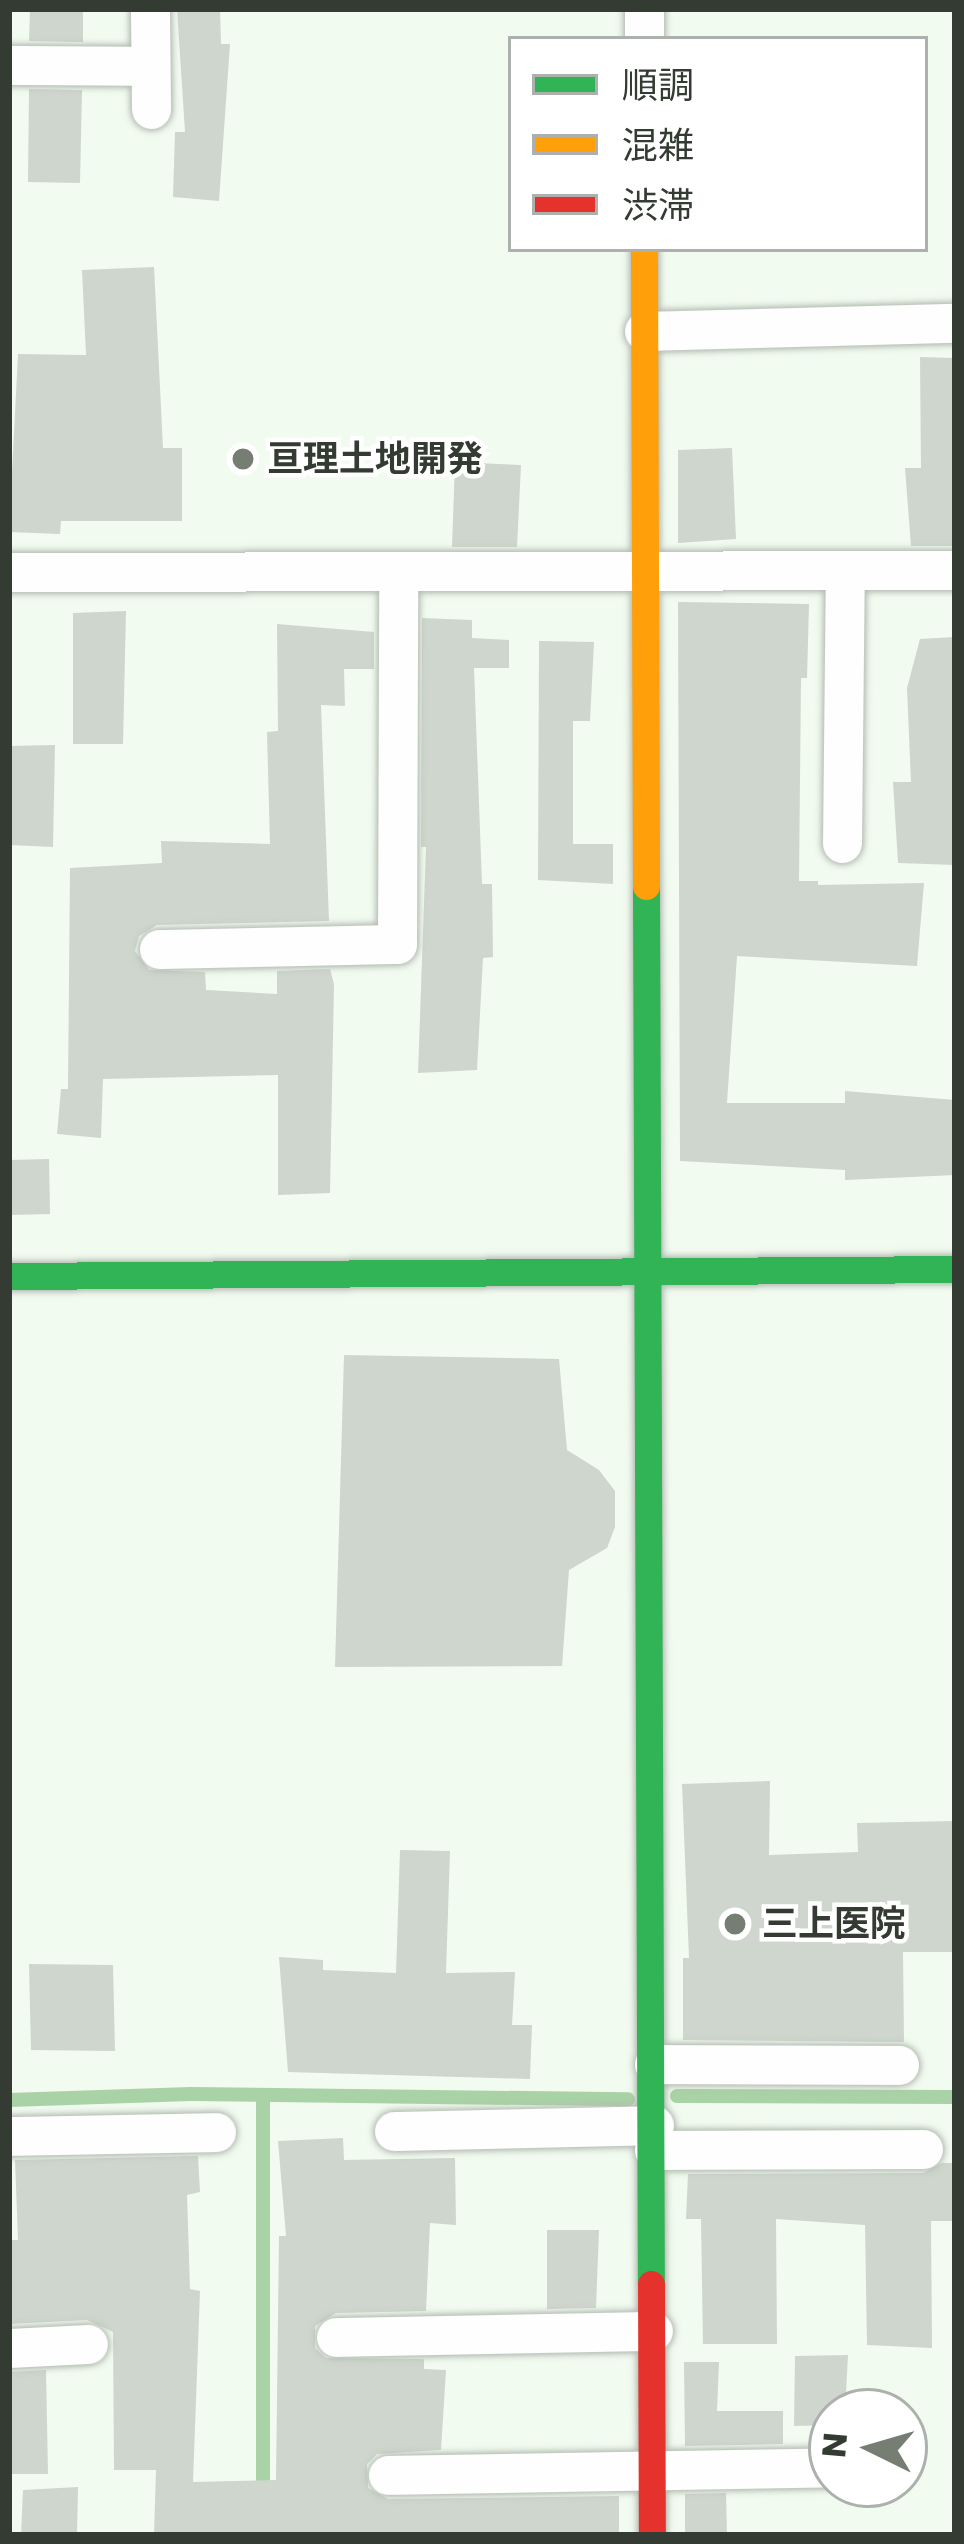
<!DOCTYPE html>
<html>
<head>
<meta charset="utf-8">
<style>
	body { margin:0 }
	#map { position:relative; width:964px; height:2544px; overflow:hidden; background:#f2fbf0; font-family:Poppins,"Noto Sans JP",sans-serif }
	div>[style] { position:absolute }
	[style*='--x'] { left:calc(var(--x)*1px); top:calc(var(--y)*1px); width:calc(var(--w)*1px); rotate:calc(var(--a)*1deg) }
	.stream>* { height:14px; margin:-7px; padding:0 7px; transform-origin:7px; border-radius:7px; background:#a9d2a6 }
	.building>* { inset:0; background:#ced6cd }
	.roads { filter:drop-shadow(0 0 3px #b3bbb2) drop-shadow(0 0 3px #b3bbb2) }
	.street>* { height:39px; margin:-19.5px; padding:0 19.5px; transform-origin:19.5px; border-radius:19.5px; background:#fdfefd }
	.fast>* { height:27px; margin:-13.5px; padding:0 13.5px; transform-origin:13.5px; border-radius:13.5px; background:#30b455 }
	.slow>* { height:27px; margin:-13.5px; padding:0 13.5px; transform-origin:13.5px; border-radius:13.5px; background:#ff9f0a }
	.jam>* { height:27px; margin:-13.5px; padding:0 13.5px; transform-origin:13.5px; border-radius:13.5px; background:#e5322d }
	.dots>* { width:33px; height:33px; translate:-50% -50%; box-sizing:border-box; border:6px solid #fff; border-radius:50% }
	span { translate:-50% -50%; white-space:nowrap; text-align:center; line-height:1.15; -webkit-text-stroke:9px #fff; paint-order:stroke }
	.poi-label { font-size:36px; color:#333b32; font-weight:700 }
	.left { translate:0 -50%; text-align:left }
	.frame { position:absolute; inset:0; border:12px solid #333b32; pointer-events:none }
	.legend { position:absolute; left:508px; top:36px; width:420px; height:216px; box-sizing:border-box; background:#fff; border:3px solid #adb1ad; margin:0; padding:15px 21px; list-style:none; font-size:36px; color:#333b32 }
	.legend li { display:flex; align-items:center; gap:24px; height:60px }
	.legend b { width:60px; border:3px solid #adb1ad }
	.north { position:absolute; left:808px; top:2388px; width:120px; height:120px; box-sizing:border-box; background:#fff; border:3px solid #adb1ad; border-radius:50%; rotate:275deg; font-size:33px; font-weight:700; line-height:48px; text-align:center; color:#333b32 }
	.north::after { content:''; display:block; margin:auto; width:42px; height:54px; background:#767e74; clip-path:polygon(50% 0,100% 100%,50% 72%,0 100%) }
</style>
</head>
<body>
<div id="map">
	<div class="stream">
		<i style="--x:677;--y:2096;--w:278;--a:0.2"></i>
		<i style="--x:9;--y:2100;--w:182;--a:-1.9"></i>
		<i style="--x:191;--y:2094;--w:437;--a:0.7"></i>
		<i style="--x:263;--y:2494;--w:399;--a:-90"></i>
	</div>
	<div class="building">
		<i style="clip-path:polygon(30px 9px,83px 9px,83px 42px,29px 41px)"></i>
		<i style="clip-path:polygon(177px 9px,220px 9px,221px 44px,230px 44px,219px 201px,173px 197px,175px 132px,185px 132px)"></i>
		<i style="clip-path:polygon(29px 89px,82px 90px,80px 183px,28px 182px)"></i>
		<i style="clip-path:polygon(154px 267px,163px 448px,182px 448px,182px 521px,61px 521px,60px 534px,9px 532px,18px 354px,86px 355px,82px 270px)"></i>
		<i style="clip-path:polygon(920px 357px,955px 358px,955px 546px,911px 546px,905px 468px,921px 468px)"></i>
		<i style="clip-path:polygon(732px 448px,736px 539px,678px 543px,678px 450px)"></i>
		<i style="clip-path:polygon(455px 462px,521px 465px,517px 547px,452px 547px)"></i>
		<i style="clip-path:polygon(678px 602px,809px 604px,807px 678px,801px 678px,799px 881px,818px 881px,818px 885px,924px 883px,917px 966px,737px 956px,727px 1103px,845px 1103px,845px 1091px,955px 1100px,955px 1175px,845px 1180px,845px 1170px,680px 1161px)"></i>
		<i style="clip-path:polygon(126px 611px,123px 744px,73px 744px,73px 613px)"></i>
		<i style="clip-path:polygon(422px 618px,472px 620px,472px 638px,509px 640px,509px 668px,474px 668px,482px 884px,492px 884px,493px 957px,483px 958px,477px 1070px,418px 1073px,426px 847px,421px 847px)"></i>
		<i style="clip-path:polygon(277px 624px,374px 632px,374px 669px,344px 669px,345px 706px,321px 705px,329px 921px,157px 925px,139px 936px,135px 951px,149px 970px,205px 972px,206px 990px,277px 994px,277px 971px,330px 969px,334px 984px,330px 1193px,278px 1195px,278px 1075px,103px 1079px,101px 1138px,57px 1134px,61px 1089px,68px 1089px,70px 868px,162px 863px,161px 841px,270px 844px,267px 732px,278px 731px)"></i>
		<i style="clip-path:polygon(955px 637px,955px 865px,898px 863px,893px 782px,911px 782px,907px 688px,920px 639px)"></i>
		<i style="clip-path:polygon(539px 641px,594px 642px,590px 721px,573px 721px,573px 844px,613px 844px,613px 884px,538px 880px)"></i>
		<i style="clip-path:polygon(55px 745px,53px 847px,9px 845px,9px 746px)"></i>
		<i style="clip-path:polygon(49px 1159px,50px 1214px,9px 1215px,9px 1160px)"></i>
		<i style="clip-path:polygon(344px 1355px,559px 1359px,567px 1450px,599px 1470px,615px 1491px,615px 1527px,607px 1548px,569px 1570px,562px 1666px,335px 1667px)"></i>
		<i style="clip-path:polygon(770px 1781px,769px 1855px,858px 1852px,857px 1823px,955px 1821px,955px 1952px,903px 1952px,904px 2042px,683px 2040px,683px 1958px,689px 1958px,682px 1784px)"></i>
		<i style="clip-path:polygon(400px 1850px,450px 1851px,446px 1973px,515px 1972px,512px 2025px,532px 2025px,530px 2079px,288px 2072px,279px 1957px,323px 1960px,323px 1970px,396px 1973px)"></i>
		<i style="clip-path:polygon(29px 1964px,113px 1965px,115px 2051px,31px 2050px)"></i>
		<i style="clip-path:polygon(343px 2138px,344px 2160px,455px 2158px,456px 2225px,430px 2223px,426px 2311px,336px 2313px,315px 2326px,315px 2348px,326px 2358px,424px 2359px,424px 2369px,446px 2370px,441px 2450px,377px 2454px,367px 2464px,368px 2488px,388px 2499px,619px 2496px,619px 2535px,154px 2535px,156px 2470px,114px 2470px,113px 2332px,87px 2320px,9px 2324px,9px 2240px,18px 2240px,15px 2160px,198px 2156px,200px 2192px,187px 2195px,190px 2289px,200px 2291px,193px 2482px,276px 2480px,279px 2236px,286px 2236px,278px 2141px)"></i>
		<i style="clip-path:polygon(942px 2163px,955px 2163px,955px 2221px,931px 2221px,932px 2348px,867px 2345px,865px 2225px,776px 2219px,777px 2344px,703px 2344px,701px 2219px,686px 2219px,688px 2174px,923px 2173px)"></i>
		<i style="clip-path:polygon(547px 2230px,599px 2230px,596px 2308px,547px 2309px)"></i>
		<i style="clip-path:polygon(848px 2355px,845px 2412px,832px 2412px,832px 2425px,794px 2426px,795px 2356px)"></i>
		<i style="clip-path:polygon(684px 2362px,719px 2362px,717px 2411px,783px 2411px,783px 2444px,685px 2446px)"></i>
		<i style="clip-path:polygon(46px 2370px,48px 2474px,9px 2474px,9px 2372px)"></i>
		<i style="clip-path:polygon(78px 2487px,77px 2535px,21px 2535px,23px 2490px)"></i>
		<i style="clip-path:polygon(726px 2493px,727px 2535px,685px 2535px,685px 2494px)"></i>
	</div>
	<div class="roads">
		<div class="street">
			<i style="--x:644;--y:9;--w:30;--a:90"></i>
			<i style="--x:150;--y:11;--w:98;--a:89.4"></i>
			<i style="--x:9;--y:65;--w:139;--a:0.4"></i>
			<i style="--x:644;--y:331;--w:311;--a:-1.5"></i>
			<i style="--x:9;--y:572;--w:946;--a:-0.12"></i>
			<i style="--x:842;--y:843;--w:271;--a:-89.4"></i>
			<i style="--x:159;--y:949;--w:238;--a:-1.2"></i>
			<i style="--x:397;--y:944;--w:371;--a:-89.8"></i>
			<i style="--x:654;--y:2064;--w:245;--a:0.2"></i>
			<i style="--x:394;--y:2131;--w:260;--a:-1.3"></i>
			<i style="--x:9;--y:2136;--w:207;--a:-1.1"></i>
			<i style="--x:654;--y:2150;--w:269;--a:-0.2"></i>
			<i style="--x:336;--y:2337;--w:317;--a:-1.1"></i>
			<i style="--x:9;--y:2348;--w:79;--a:-2.9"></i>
			<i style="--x:388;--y:2475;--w:444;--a:-1"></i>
		</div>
		<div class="fast">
			<i style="--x:646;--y:886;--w:1398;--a:89.8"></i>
			<i style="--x:9;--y:1276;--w:946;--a:-0.42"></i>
		</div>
		<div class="slow">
			<i style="--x:644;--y:249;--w:637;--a:89.82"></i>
		</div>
		<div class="jam">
			<i style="--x:651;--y:2284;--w:251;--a:89.8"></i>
		</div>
	</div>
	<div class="dots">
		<i style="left:243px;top:459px;background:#767e74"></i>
		<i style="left:735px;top:1924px;background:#767e74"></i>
	</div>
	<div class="poi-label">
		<span class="left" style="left:267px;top:459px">亘理土地開発</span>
		<span class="left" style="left:762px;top:1924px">三上医院</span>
	</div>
	<div class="frame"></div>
	<ul class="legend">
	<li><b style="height:15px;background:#30b455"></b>順調</li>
	<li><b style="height:15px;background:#ff9f0a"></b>混雑</li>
	<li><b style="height:15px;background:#e5322d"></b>渋滞</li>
	</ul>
	<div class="north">N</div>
</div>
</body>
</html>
